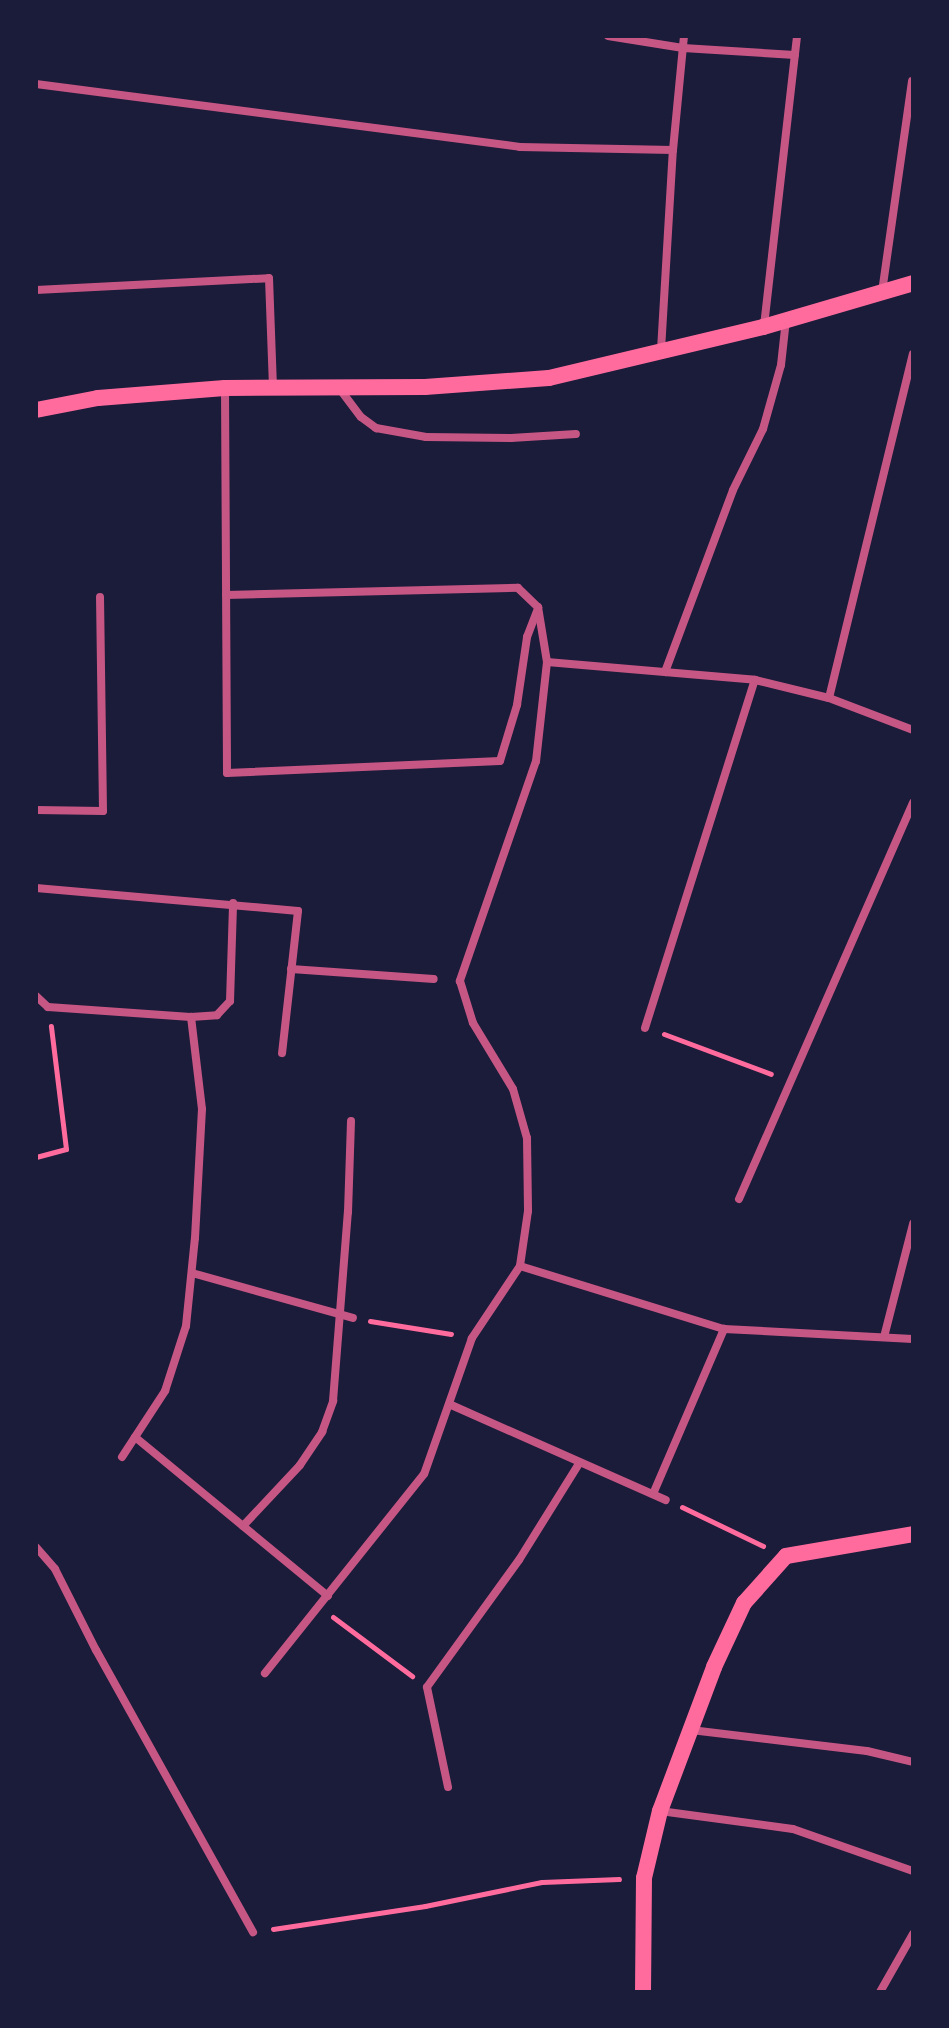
<!DOCTYPE html>
<html>
<head>
<meta charset="utf-8">
<style>
	body { margin:0 }
	#map { position:relative; width:949px; height:2028px; overflow:hidden; background:#1b1b3a; font-family:Mulish,sans-serif }
	div>[style] { position:absolute }
	[style*='--x'] { left:calc(var(--x)*1px); top:calc(var(--y)*1px); width:calc(var(--w)*1px); rotate:calc(var(--a)*1deg) }
	.path>* { height:5px; margin:-2.5px; padding:0 2.5px; transform-origin:2.5px; border-radius:2.5px; background:#ff6b9d }
	.minor>* { height:8px; margin:-4px; padding:0 4px; transform-origin:4px; border-radius:4px; background:#c65784 }
	.secondary>* { height:16px; margin:-8px; padding:0 8px; transform-origin:8px; border-radius:8px; background:#ff6b9d }
	span { translate:-50% -50%; white-space:nowrap; text-align:center; line-height:1.15; -webkit-text-stroke:6px #1b1b3a; paint-order:stroke }
	.frame { position:absolute; inset:0; border:38px solid #1b1b3a; pointer-events:none }
</style>
</head>
<body>
<div id="map">
	<div class="path">
		<i style="--x:664;--y:1034;--w:114;--a:20.5"></i>
		<i style="--x:36;--y:1157;--w:31;--a:-15"></i>
		<i style="--x:66;--y:1149;--w:124;--a:-97"></i>
		<i style="--x:370;--y:1321;--w:82;--a:9.1"></i>
		<i style="--x:682;--y:1507;--w:90;--a:25.7"></i>
		<i style="--x:333;--y:1617;--w:99;--a:36.8"></i>
		<i style="--x:273;--y:1929;--w:154;--a:-8.6"></i>
		<i style="--x:425;--y:1906;--w:119;--a:-11.6"></i>
		<i style="--x:542;--y:1882;--w:77;--a:-2.2"></i>
	</div>
	<div class="minor">
		<i style="--x:608;--y:36;--w:76;--a:9.1"></i>
		<i style="--x:683;--y:48;--w:112;--a:3.6"></i>
		<i style="--x:36;--y:84;--w:488;--a:7.4"></i>
		<i style="--x:520;--y:147;--w:153;--a:1.1"></i>
		<i style="--x:36;--y:290;--w:233;--a:-2.9"></i>
		<i style="--x:269;--y:278;--w:109;--a:87.9"></i>
		<i style="--x:882;--y:292;--w:213;--a:-81.9"></i>
		<i style="--x:764;--y:326;--w:292;--a:-83.5"></i>
		<i style="--x:661;--y:350;--w:200;--a:-86.6"></i>
		<i style="--x:673;--y:150;--w:115;--a:-84.5"></i>
		<i style="--x:225;--y:388;--w:385;--a:89.7"></i>
		<i style="--x:227;--y:773;--w:273;--a:-2.5"></i>
		<i style="--x:500;--y:761;--w:59;--a:-73.1"></i>
		<i style="--x:517;--y:705;--w:69;--a:-81.6"></i>
		<i style="--x:527;--y:637;--w:31;--a:-69"></i>
		<i style="--x:339;--y:388;--w:36;--a:53"></i>
		<i style="--x:361;--y:417;--w:19;--a:36"></i>
		<i style="--x:376;--y:428;--w:51;--a:10.2"></i>
		<i style="--x:426;--y:437;--w:85;--a:0.7"></i>
		<i style="--x:511;--y:438;--w:65;--a:-3.5"></i>
		<i style="--x:226;--y:595;--w:292;--a:-1.4"></i>
		<i style="--x:518;--y:588;--w:28;--a:44"></i>
		<i style="--x:538;--y:607;--w:56;--a:80.7"></i>
		<i style="--x:547;--y:662;--w:100;--a:96.3"></i>
		<i style="--x:536;--y:761;--w:233;--a:109.1"></i>
		<i style="--x:460;--y:981;--w:44;--a:72.8"></i>
		<i style="--x:473;--y:1023;--w:77;--a:58.8"></i>
		<i style="--x:513;--y:1089;--w:51;--a:74.1"></i>
		<i style="--x:527;--y:1138;--w:73;--a:89.2"></i>
		<i style="--x:528;--y:1211;--w:56;--a:98.3"></i>
		<i style="--x:520;--y:1266;--w:87;--a:123.7"></i>
		<i style="--x:472;--y:1338;--w:144;--a:109.4"></i>
		<i style="--x:424;--y:1474;--w:255;--a:128.6"></i>
		<i style="--x:547;--y:662;--w:209;--a:4.9"></i>
		<i style="--x:755;--y:680;--w:76;--a:13.7"></i>
		<i style="--x:829;--y:698;--w:90;--a:20.9"></i>
		<i style="--x:665;--y:672;--w:194;--a:-69.5"></i>
		<i style="--x:733;--y:490;--w:68;--a:-63.8"></i>
		<i style="--x:763;--y:429;--w:66;--a:-74.3"></i>
		<i style="--x:781;--y:365;--w:45;--a:-83.7"></i>
		<i style="--x:829;--y:698;--w:354;--a:-76.3"></i>
		<i style="--x:36;--y:810;--w:67;--a:0.9"></i>
		<i style="--x:103;--y:811;--w:214;--a:-90.8"></i>
		<i style="--x:36;--y:888;--w:263;--a:5"></i>
		<i style="--x:298;--y:911;--w:143;--a:96.4"></i>
		<i style="--x:291;--y:969;--w:143;--a:4"></i>
		<i style="--x:36;--y:996;--w:16;--a:43"></i>
		<i style="--x:48;--y:1007;--w:143;--a:4"></i>
		<i style="--x:645;--y:1028;--w:365;--a:-72.5"></i>
		<i style="--x:739;--y:1199;--w:433;--a:-66.3"></i>
		<i style="--x:520;--y:1266;--w:214;--a:17.2"></i>
		<i style="--x:724;--y:1329;--w:189;--a:3"></i>
		<i style="--x:192;--y:1273;--w:167;--a:15.6"></i>
		<i style="--x:884;--y:1337;--w:117;--a:-75.6"></i>
		<i style="--x:449;--y:1404;--w:237;--a:23.9"></i>
		<i style="--x:135;--y:1437;--w:250;--a:39.5"></i>
		<i style="--x:122;--y:1457;--w:79;--a:-56.9"></i>
		<i style="--x:165;--y:1391;--w:68;--a:-72.1"></i>
		<i style="--x:186;--y:1326;--w:88;--a:-84.2"></i>
		<i style="--x:195;--y:1238;--w:129;--a:-86.9"></i>
		<i style="--x:202;--y:1109;--w:93;--a:-96.8"></i>
		<i style="--x:191;--y:1017;--w:26;--a:-4"></i>
		<i style="--x:217;--y:1015;--w:19;--a:-47"></i>
		<i style="--x:230;--y:1001;--w:98;--a:-88.2"></i>
		<i style="--x:653;--y:1494;--w:180;--a:-66.7"></i>
		<i style="--x:243;--y:1526;--w:83;--a:-46.9"></i>
		<i style="--x:300;--y:1465;--w:40;--a:-56"></i>
		<i style="--x:322;--y:1432;--w:33;--a:-70"></i>
		<i style="--x:333;--y:1401;--w:190;--a:-85.5"></i>
		<i style="--x:348;--y:1212;--w:91;--a:-88.1"></i>
		<i style="--x:36;--y:1547;--w:29;--a:49"></i>
		<i style="--x:55;--y:1569;--w:91;--a:63.2"></i>
		<i style="--x:96;--y:1650;--w:323;--a:60.9"></i>
		<i style="--x:691;--y:1730;--w:177;--a:6.8"></i>
		<i style="--x:867;--y:1751;--w:47;--a:13.4"></i>
		<i style="--x:448;--y:1787;--w:102;--a:-101.9"></i>
		<i style="--x:427;--y:1687;--w:157;--a:-54.1"></i>
		<i style="--x:519;--y:1560;--w:115;--a:-58.1"></i>
		<i style="--x:660;--y:1811;--w:134;--a:7.7"></i>
		<i style="--x:793;--y:1829;--w:127;--a:19.3"></i>
		<i style="--x:880;--y:1992;--w:67;--a:-60.4"></i>
	</div>
	<div class="secondary">
		<i style="--x:36;--y:410;--w:63;--a:-11"></i>
		<i style="--x:98;--y:398;--w:127;--a:-4.5"></i>
		<i style="--x:225;--y:388;--w:200;--a:-0.3"></i>
		<i style="--x:425;--y:387;--w:124;--a:-4.2"></i>
		<i style="--x:549;--y:378;--w:220;--a:-13.4"></i>
		<i style="--x:763;--y:327;--w:156;--a:-16.3"></i>
		<i style="--x:643;--y:1992;--w:114;--a:-89.5"></i>
		<i style="--x:644;--y:1878;--w:69;--a:-76.6"></i>
		<i style="--x:660;--y:1811;--w:154;--a:-69.4"></i>
		<i style="--x:714;--y:1667;--w:71;--a:-64.9"></i>
		<i style="--x:744;--y:1603;--w:63;--a:-48.2"></i>
		<i style="--x:786;--y:1556;--w:129;--a:-9.8"></i>
	</div>
	<div class="frame"></div>
</div>
</body>
</html>
